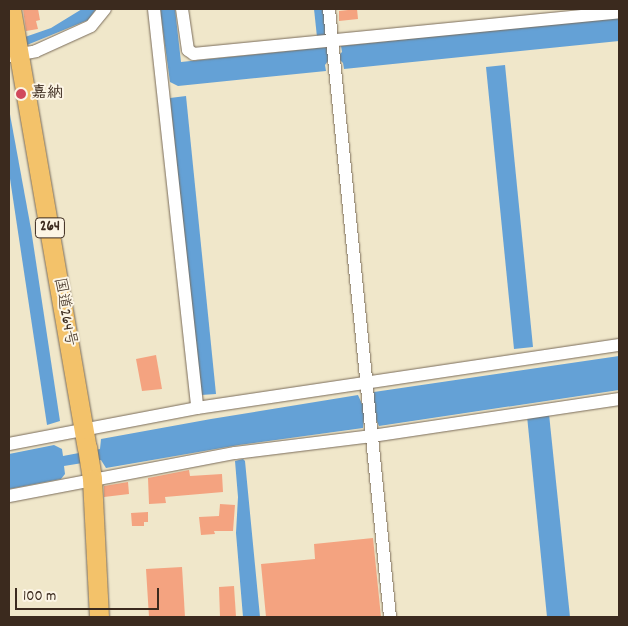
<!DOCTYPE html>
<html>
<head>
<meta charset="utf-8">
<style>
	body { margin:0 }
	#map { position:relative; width:628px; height:626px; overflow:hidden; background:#f0e7ca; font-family:Dekko,"Klee One",sans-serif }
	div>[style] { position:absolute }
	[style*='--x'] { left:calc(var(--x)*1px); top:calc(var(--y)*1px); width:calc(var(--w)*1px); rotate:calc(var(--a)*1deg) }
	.water>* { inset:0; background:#64a1d6 }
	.building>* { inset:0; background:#f4a380 }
	.roads { filter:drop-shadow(0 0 1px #7a6c5a) drop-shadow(0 0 1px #7a6c5a) }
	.minor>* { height:12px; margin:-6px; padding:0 6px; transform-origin:6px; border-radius:6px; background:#fff }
	.highway>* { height:19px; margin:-9.5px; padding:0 9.5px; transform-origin:9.5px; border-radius:9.5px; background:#f3c26a }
	.dots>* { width:14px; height:14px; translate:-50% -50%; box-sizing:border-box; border:2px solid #fcf5e5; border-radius:50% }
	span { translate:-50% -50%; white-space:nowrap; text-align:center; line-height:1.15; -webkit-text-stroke:4px #fcf5e5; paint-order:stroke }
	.shield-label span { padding:1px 4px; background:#fcf5e5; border:1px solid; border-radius:4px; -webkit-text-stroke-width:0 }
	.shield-label { font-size:15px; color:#3b2a1e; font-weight:700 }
	.poi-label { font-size:16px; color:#3b2a1e; font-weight:700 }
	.left { translate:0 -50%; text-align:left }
	.street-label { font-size:16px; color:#3b2a1e }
	.frame { position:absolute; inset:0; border:10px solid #3b2a1e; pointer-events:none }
	.scale { position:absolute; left:15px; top:588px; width:144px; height:22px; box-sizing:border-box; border:2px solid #3b2a1e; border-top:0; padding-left:6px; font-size:15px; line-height:18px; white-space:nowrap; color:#3b2a1e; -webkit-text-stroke:4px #fcf5e5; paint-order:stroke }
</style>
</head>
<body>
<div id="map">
	<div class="water">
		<i style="clip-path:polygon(82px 9px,96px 9px,88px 20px,27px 45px,25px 37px,51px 28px)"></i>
		<i style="clip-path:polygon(160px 9px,175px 9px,181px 62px,327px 47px,339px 55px,342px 52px,341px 46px,619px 17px,619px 41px,344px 69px,343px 63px,340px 60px,328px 61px,325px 65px,326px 71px,178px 86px,170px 82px)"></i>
		<i style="clip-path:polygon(314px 9px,324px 9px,326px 36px,317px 37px)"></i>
		<i style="clip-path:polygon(505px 65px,533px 347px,514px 349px,486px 67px)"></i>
		<i style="clip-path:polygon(186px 96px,216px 394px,201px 395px,170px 98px)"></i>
		<i style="clip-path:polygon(9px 109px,31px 229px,60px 421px,47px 425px,9px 172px)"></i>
		<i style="clip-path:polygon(619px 356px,619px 390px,379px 426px,375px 417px,364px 418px,363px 428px,239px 445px,106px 468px,101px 460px,64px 466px,65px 474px,61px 479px,9px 489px,9px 454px,54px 445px,62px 449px,63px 456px,100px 449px,101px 439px,211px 419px,358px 395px,362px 404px,372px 403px,374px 392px)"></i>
		<i style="clip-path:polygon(549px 414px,570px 617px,547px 617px,527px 416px)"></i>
		<i style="clip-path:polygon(243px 459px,245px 461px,260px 617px,243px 617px,236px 533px,238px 497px,235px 461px)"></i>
	</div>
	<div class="building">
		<i style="clip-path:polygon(23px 9px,38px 9px,40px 20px,36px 21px,38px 29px,26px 31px)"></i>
		<i style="clip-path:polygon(357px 9px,358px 19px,339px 21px,339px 11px)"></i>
		<i style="clip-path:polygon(156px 355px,162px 389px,142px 391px,136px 359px)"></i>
		<i style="clip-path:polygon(189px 470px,190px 476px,222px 474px,223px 492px,165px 497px,166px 503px,149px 504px,148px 478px)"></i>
		<i style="clip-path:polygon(128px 482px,129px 494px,104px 497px,104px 486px)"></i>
		<i style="clip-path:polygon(220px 504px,235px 505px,233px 531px,214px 531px,215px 534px,201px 535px,199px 517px,219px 516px)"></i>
		<i style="clip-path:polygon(148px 512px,148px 522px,144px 522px,144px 526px,132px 526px,131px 513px)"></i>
		<i style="clip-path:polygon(373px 538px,381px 617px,266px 617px,261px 564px,315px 559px,314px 544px)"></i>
		<i style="clip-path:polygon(182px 567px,185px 617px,149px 617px,146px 569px)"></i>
		<i style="clip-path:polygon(234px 586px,236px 617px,220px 617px,219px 587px)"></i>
	</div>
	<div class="roads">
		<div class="minor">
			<i style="--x:154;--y:9;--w:401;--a:83.8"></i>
			<i style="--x:182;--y:9;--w:41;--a:81.7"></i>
			<i style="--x:188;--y:50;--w:7;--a:34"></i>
			<i style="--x:194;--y:54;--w:427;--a:-5.6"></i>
			<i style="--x:329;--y:9;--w:611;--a:84.27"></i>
			<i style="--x:9;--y:56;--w:27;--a:-10"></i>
			<i style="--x:36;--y:51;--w:60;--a:-24.4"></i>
			<i style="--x:91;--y:26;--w:22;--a:-51"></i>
			<i style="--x:9;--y:444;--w:191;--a:-10.8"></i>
			<i style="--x:197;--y:408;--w:427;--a:-8.5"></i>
			<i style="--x:9;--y:496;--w:230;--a:-10.8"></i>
			<i style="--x:235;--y:453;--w:138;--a:-7.1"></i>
			<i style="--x:372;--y:436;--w:250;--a:-8.5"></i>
		</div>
		<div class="highway">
			<i style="--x:11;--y:9;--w:445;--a:80.2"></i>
			<i style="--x:87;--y:447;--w:32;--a:81"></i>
			<i style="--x:92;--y:479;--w:138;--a:87.1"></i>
		</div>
	</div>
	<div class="dots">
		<i style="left:21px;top:94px;background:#d1495b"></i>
	</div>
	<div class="shield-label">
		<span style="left:50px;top:228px">264</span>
	</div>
	<div class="poi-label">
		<span class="left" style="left:31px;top:94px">嘉納</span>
	</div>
	<div class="street-label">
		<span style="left:64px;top:312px;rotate:80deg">国道264号</span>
	</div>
	<div class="frame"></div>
	<div class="scale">100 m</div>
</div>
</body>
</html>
